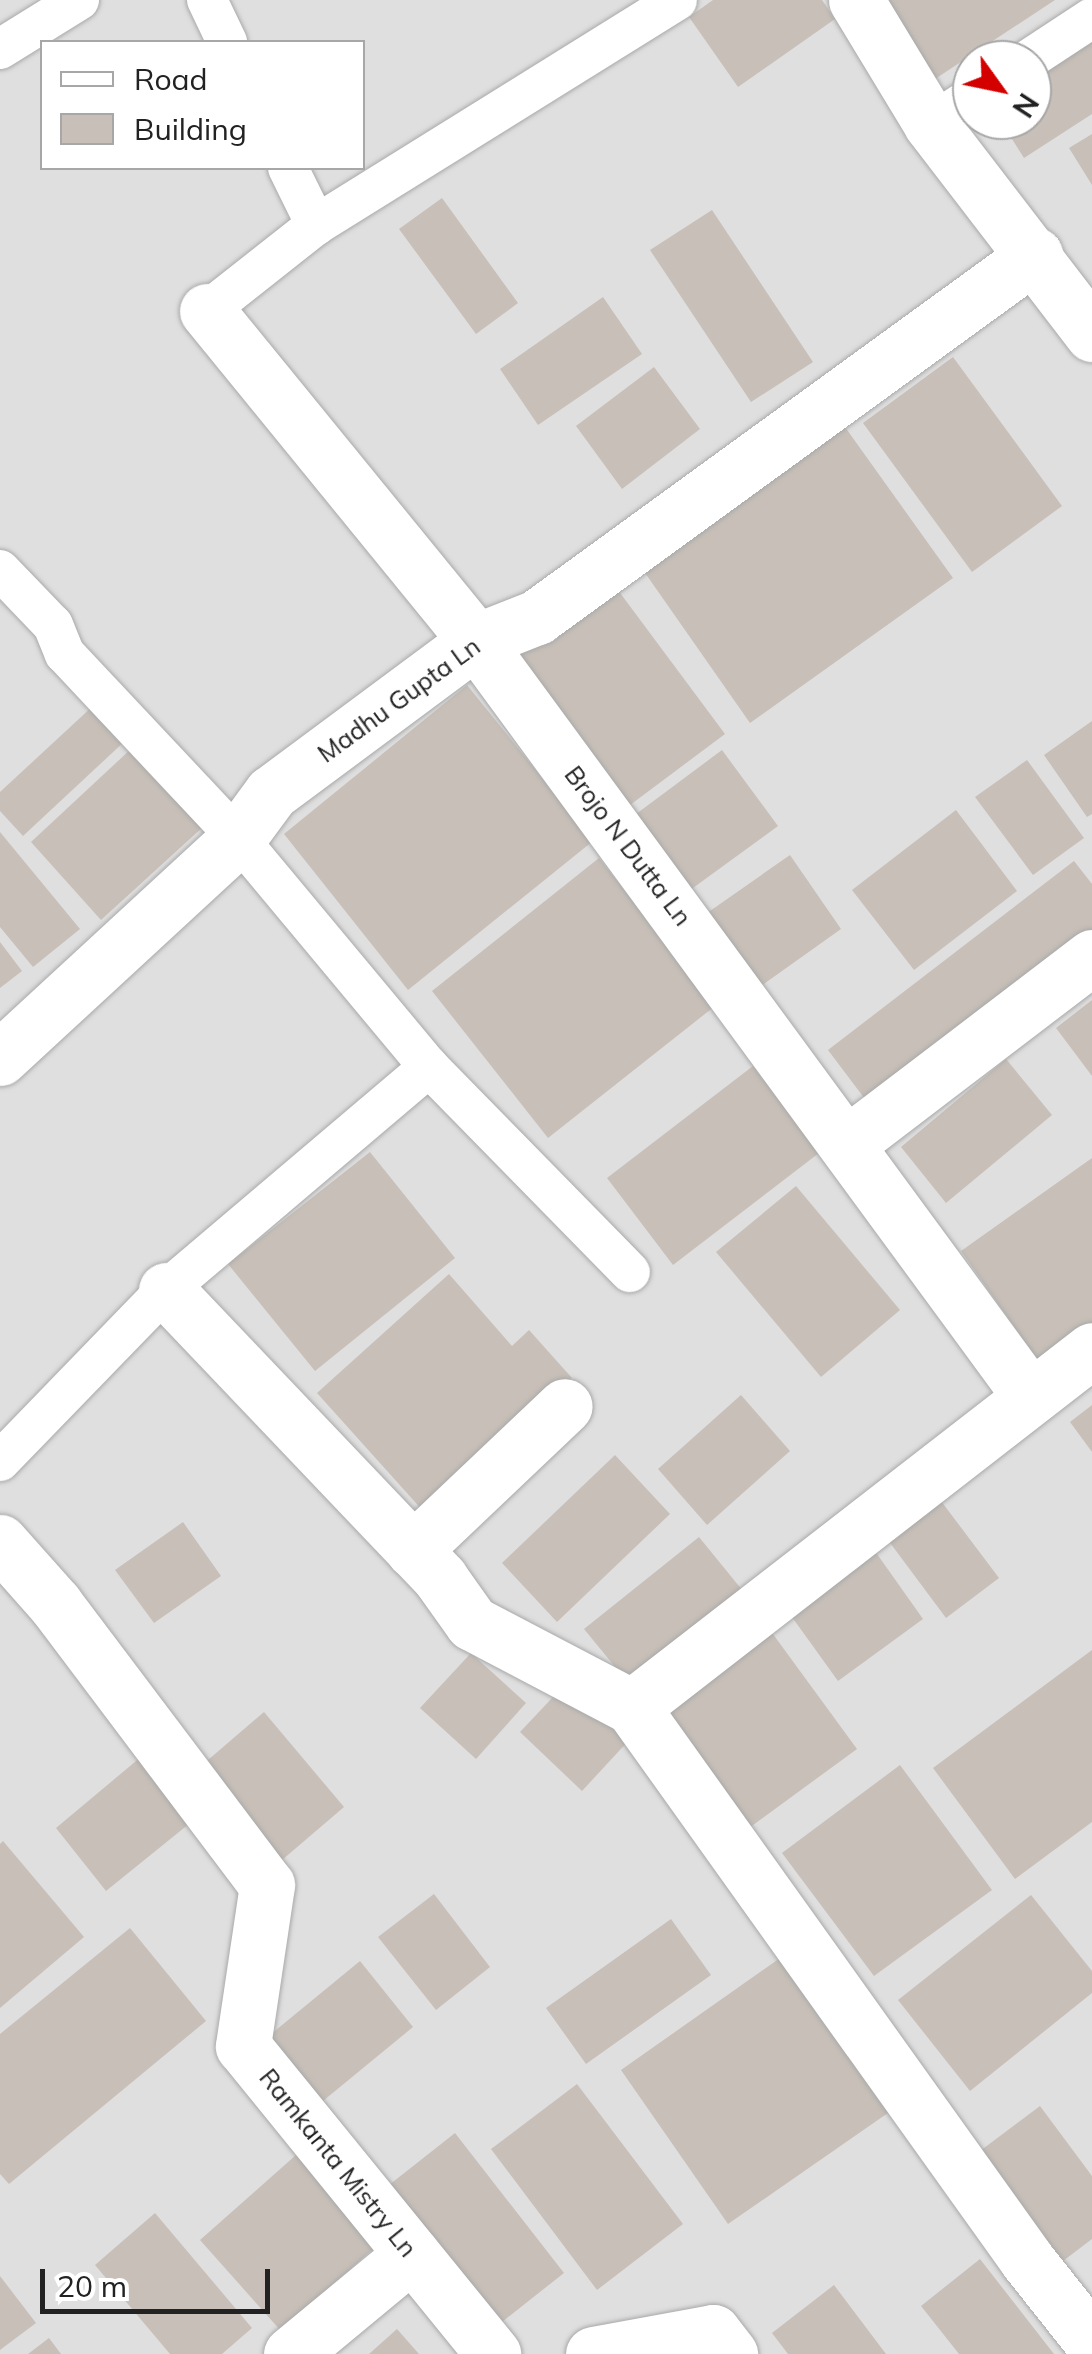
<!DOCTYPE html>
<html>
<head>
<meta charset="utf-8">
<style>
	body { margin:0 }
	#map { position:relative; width:1092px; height:2354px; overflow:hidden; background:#f2efe9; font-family:Mulish,sans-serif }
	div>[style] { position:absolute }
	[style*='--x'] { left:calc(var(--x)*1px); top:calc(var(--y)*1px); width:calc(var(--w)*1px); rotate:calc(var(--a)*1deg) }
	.residential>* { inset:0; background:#e0dfdf }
	.building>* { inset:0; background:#c7bfb8 }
	.roads { filter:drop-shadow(0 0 2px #a9a9a9) drop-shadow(0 0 2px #a9a9a9) }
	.service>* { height:40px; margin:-20px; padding:0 20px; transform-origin:20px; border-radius:20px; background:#fff }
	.minor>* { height:55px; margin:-27.5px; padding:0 27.5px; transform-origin:27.5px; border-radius:27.5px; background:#fff }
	span { translate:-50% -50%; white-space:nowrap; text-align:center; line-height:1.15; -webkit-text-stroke:9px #fff; paint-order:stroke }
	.street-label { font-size:25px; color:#222 }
	.legend { position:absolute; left:40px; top:40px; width:325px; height:130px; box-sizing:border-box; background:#fff; border:2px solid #a7a7a7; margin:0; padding:12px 18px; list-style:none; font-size:30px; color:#222 }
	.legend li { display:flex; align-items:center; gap:20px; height:50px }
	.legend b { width:50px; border:2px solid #a7a7a7 }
	.north { position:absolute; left:952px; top:40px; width:100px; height:100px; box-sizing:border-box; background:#fff; border:2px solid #a7a7a7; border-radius:50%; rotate:123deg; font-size:28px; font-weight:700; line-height:40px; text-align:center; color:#222 }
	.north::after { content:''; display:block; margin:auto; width:35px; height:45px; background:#d40000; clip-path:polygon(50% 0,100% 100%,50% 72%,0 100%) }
	.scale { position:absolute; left:40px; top:2269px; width:230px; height:45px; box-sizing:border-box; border:5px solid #222; border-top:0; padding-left:12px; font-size:30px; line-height:35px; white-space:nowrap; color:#222; -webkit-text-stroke:8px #fff; paint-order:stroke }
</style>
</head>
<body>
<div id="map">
	<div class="residential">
		<i style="clip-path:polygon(evenodd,0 0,1092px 0,1092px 2354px,0 2354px,0 0,42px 42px,362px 42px,362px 168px,42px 168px,42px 42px,0 0,972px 60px,1032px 60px,1032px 120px,972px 120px,972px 60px)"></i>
	</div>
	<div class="building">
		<i style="clip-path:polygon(713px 0,822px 0,835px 19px,738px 87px,689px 17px)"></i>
		<i style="clip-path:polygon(879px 0,1055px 0,932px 81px)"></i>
		<i style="clip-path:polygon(1092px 29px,1092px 114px,1024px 158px,1000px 120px,1032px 120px,1032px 67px)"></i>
		<i style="clip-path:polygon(1092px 134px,1092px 185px,1069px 148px)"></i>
		<i style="clip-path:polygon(442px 198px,518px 303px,476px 334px,399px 229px)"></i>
		<i style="clip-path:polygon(712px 210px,813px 362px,751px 402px,650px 250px)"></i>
		<i style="clip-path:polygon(603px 297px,642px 354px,538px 425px,500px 369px)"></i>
		<i style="clip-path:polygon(953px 357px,1062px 506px,972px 572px,863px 423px)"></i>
		<i style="clip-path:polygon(654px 367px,700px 429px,622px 489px,576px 426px)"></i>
		<i style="clip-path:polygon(845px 427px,953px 578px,750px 723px,643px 570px)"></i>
		<i style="clip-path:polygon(606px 574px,725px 734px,618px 814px,499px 655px)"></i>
		<i style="clip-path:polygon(467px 685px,593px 841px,408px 990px,284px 834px)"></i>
		<i style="clip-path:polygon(94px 705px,126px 740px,23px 836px,0 811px,0 792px)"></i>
		<i style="clip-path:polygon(1092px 721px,1092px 814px,1087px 817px,1044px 755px)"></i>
		<i style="clip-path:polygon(132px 748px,204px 826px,101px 920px,31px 842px)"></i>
		<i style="clip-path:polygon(722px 750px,778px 826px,671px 904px,616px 829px)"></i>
		<i style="clip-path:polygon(1027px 760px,1084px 838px,1033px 875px,975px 797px)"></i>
		<i style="clip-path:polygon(956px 810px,1017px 891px,914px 970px,852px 890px)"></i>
		<i style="clip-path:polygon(0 832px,80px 929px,33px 967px,0 927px)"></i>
		<i style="clip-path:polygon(790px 855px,841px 929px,751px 993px,700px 918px)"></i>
		<i style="clip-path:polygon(599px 858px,715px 1006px,548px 1138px,432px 991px)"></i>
		<i style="clip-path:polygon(1074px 861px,1092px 884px,1092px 944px,874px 1111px,828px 1050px)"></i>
		<i style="clip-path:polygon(0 942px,22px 971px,0 988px)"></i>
		<i style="clip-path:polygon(1092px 1000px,1092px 1076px,1056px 1028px)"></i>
		<i style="clip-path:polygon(1006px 1059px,1052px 1115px,946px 1203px,901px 1147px)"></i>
		<i style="clip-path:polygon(753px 1066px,819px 1153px,673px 1265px,607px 1178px)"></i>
		<i style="clip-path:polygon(370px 1152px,455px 1258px,315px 1371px,228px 1264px)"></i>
		<i style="clip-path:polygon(1092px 1158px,1092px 1334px,1043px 1368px,961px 1251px)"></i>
		<i style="clip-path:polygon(796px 1186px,900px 1310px,821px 1377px,716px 1252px)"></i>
		<i style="clip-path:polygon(449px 1274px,512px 1346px,529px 1330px,572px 1378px,424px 1512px,317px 1393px)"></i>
		<i style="clip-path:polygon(741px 1395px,790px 1451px,707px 1525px,658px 1469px)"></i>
		<i style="clip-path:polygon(1092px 1405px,1092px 1452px,1070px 1422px)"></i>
		<i style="clip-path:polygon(615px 1455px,670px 1514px,557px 1622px,502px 1563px)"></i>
		<i style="clip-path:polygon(935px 1493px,999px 1578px,946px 1618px,882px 1532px)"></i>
		<i style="clip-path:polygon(183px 1522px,221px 1576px,154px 1623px,115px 1570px)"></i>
		<i style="clip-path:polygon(699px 1537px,747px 1596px,634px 1690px,584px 1629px)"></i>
		<i style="clip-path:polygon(865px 1537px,923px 1619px,838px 1681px,779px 1599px)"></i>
		<i style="clip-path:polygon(770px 1630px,857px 1749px,738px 1836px,651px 1717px)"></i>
		<i style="clip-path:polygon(1092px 1650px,1092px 1822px,1015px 1879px,933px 1768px)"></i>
		<i style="clip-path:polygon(471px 1653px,526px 1703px,476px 1759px,420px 1708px)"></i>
		<i style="clip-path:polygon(570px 1679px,631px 1738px,582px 1791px,520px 1732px)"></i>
		<i style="clip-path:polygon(264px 1712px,344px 1807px,282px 1860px,201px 1766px)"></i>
		<i style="clip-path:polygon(148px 1751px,200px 1815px,106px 1891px,56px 1828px)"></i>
		<i style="clip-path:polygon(900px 1765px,992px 1890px,874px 1976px,782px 1853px)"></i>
		<i style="clip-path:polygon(3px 1841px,84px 1937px,0 2008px,0 1844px)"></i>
		<i style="clip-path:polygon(434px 1894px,490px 1967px,436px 2010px,378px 1937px)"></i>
		<i style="clip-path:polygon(1031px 1895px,1092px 1971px,1092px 1993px,970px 2091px,898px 2000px)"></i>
		<i style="clip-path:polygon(671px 1919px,711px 1975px,586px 2064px,546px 2008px)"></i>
		<i style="clip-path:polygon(130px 1928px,206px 2021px,9px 2184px,0 2174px,0 2034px)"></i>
		<i style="clip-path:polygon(790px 1951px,898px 2106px,728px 2224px,621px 2070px)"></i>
		<i style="clip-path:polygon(360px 1961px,413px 2027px,312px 2110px,259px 2044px)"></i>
		<i style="clip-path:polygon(577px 2084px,683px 2224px,597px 2290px,491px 2149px)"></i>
		<i style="clip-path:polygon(1040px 2106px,1092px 2176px,1092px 2239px,1063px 2261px,980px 2151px)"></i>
		<i style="clip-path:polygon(455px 2133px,564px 2273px,493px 2329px,384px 2189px)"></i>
		<i style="clip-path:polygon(296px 2155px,376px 2246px,281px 2331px,200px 2240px)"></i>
		<i style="clip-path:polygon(155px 2213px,252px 2328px,222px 2354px,170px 2354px,95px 2265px)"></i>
		<i style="clip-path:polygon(980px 2259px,1054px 2354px,959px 2354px,921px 2306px)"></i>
		<i style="clip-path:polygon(0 2276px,36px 2323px,0 2350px)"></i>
		<i style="clip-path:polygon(834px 2285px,886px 2354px,788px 2354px,772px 2333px)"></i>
		<i style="clip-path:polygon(397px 2329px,419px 2354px,369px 2354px)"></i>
		<i style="clip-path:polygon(49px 2338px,61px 2354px,28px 2354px)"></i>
	</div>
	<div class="roads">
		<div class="service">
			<i style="--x:207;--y:0;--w:47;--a:64.5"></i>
			<i style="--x:0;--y:49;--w:93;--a:-31.8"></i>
			<i style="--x:1028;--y:60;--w:77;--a:-33.3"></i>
			<i style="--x:931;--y:124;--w:49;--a:-33.4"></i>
			<i style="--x:288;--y:168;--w:64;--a:63.8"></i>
			<i style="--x:207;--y:311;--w:139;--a:-38.3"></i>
			<i style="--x:316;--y:225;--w:425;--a:-31.9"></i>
			<i style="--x:0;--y:570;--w:76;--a:46.1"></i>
			<i style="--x:53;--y:625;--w:31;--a:68"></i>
			<i style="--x:65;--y:654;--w:253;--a:46.8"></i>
			<i style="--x:238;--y:838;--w:298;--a:50.2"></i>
			<i style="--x:429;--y:1067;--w:287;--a:45.6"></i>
			<i style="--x:0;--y:1461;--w:238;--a:-45.9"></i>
			<i style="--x:166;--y:1290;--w:345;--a:-40.3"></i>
		</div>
		<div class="minor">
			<i style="--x:856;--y:0;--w:145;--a:58.8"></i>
			<i style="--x:931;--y:124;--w:265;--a:52.5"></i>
			<i style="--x:207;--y:311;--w:426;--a:50.8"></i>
			<i style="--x:476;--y:641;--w:936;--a:53.73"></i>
			<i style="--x:0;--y:1058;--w:324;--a:-42.7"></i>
			<i style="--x:238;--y:838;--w:56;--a:-53.7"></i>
			<i style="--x:271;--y:793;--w:255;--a:-36.6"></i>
			<i style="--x:476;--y:641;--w:66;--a:-21.5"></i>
			<i style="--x:537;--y:617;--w:616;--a:-36.01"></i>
			<i style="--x:848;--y:1143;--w:307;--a:-37.3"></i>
			<i style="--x:166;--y:1290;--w:398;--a:46.4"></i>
			<i style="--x:440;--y:1578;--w:55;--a:54.6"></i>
			<i style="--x:472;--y:1623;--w:181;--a:27.7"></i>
			<i style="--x:632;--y:1707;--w:680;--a:54.46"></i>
			<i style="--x:1027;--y:2260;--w:105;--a:51.6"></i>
			<i style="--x:0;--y:1542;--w:83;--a:48.4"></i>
			<i style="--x:55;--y:1604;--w:352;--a:53"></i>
			<i style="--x:267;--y:1885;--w:163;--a:98.5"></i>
			<i style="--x:243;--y:2046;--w:397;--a:50.9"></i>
			<i style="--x:413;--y:1550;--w:209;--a:-43.5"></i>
			<i style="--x:632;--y:1707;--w:582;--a:-37.81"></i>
			<i style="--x:291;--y:2354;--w:157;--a:-39.6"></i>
			<i style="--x:593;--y:2354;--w:122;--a:-10.4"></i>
			<i style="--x:713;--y:2332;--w:28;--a:52"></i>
		</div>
	</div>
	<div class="street-label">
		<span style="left:399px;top:700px;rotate:-36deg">Madhu Gupta Ln</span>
		<span style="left:628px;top:846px;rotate:53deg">Brojo N Dutta Ln</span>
		<span style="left:338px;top:2163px;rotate:51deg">Ramkanta Mistry Ln</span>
	</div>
	<ul class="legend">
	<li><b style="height:12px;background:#fff"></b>Road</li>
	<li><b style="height:28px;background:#c7bfb8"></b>Building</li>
	</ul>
	<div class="north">N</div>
	<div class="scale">20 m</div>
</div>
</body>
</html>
